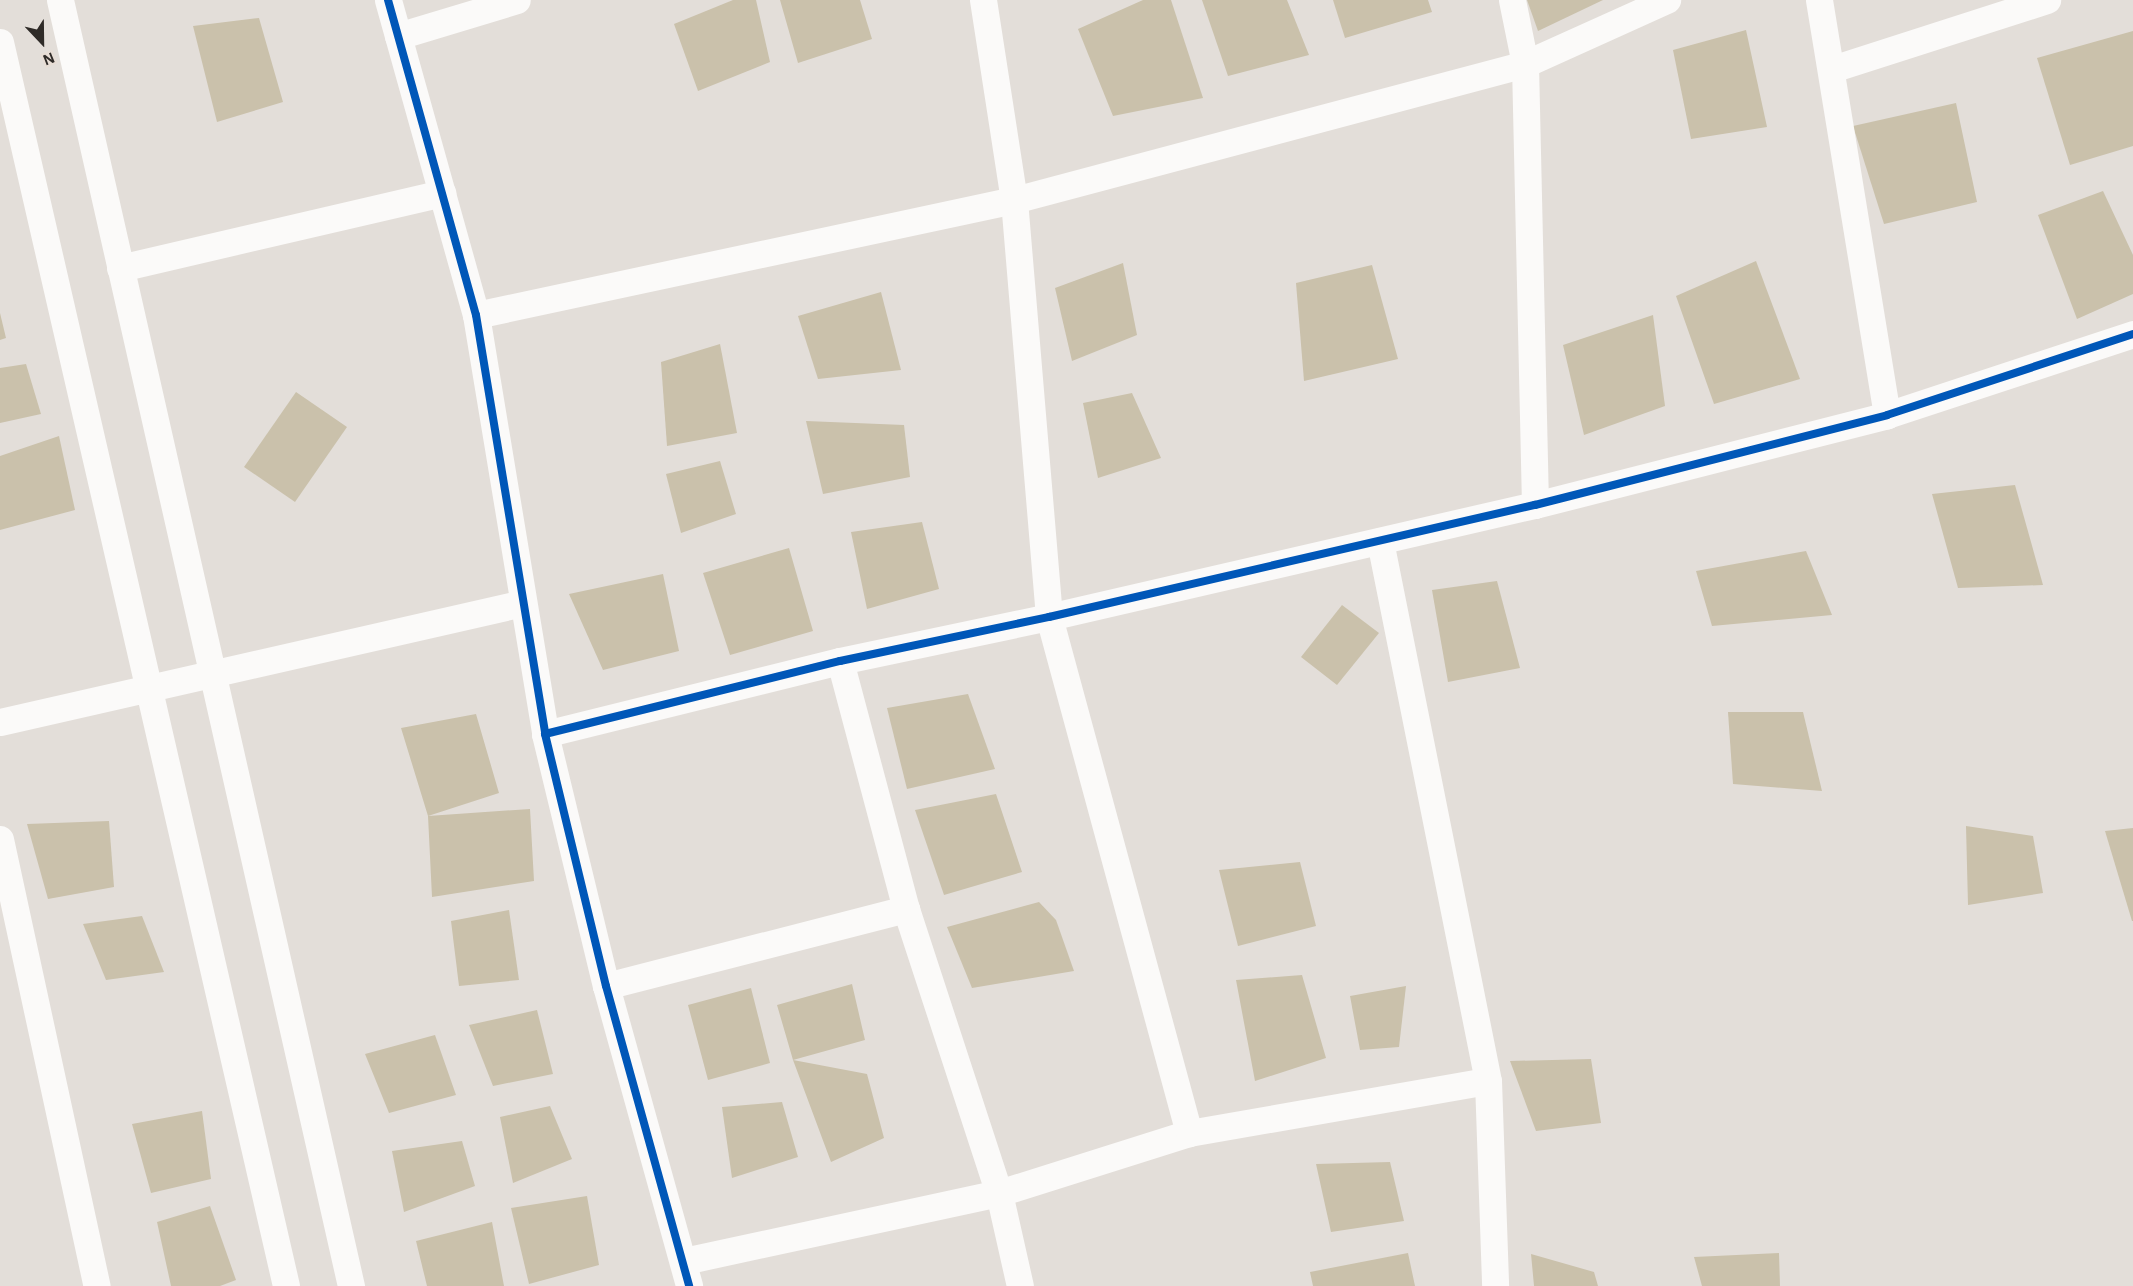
<!DOCTYPE html>
<html>
<head>
<meta charset="utf-8">
<style>
	body { margin:0 }
	#map { position:relative; width:2133px; height:1286px; overflow:hidden; background:#e3ded9; font-family:"Alegreya Sans",sans-serif }
	div>[style] { position:absolute }
	[style*='--x'] { left:calc(var(--x)*1px); top:calc(var(--y)*1px); width:calc(var(--w)*1px); rotate:calc(var(--a)*1deg) }
	.building>* { inset:0; background:#cac1ab }
	.minor>* { height:27px; margin:-13.5px; padding:0 13.5px; transform-origin:13.5px; border-radius:13.5px; background:#fbfaf9 }
	.cycleway>* { height:8px; margin:-4px; padding:0 4px; transform-origin:4px; border-radius:4px; background:#0057b8 }
	span { translate:-50% -50%; white-space:nowrap; text-align:center; line-height:1.15; -webkit-text-stroke:4.5px #e7ddd5; paint-order:stroke }
	.north { position:absolute; left:12px; top:12px; width:60px; height:60px; -webkit-text-stroke:4px #e7ddd5; paint-order:stroke; rotate:158deg; font-size:16px; font-weight:700; line-height:24px; text-align:center; color:#2f2b28 }
	.north::after { content:''; display:block; margin:auto; width:21px; height:27px; background:#2f2b28; clip-path:polygon(50% 0,100% 100%,50% 72%,0 100%) }
</style>
</head>
<body>
<div id="map">
	<div class="building">
		<i style="clip-path:polygon(733px 0,756px 0,770px 62px,698px 91px,674px 24px)"></i>
		<i style="clip-path:polygon(780px 0,860px 0,872px 39px,798px 63px)"></i>
		<i style="clip-path:polygon(1143px 0,1171px 0,1203px 98px,1113px 116px,1078px 29px)"></i>
		<i style="clip-path:polygon(1202px 0,1287px 0,1309px 55px,1228px 76px)"></i>
		<i style="clip-path:polygon(1333px 0,1428px 0,1432px 12px,1345px 38px)"></i>
		<i style="clip-path:polygon(1527px 0,1603px 0,1538px 31px)"></i>
		<i style="clip-path:polygon(259px 18px,283px 102px,217px 122px,193px 26px)"></i>
		<i style="clip-path:polygon(1746px 30px,1767px 127px,1691px 139px,1673px 50px)"></i>
		<i style="clip-path:polygon(2133px 31px,2133px 146px,2070px 165px,2037px 58px)"></i>
		<i style="clip-path:polygon(1956px 103px,1977px 202px,1884px 224px,1853px 126px)"></i>
		<i style="clip-path:polygon(2103px 191px,2133px 255px,2133px 294px,2077px 319px,2038px 215px)"></i>
		<i style="clip-path:polygon(1756px 261px,1800px 379px,1714px 404px,1676px 296px)"></i>
		<i style="clip-path:polygon(1123px 263px,1137px 335px,1072px 361px,1055px 288px)"></i>
		<i style="clip-path:polygon(1372px 265px,1398px 359px,1304px 381px,1296px 283px)"></i>
		<i style="clip-path:polygon(881px 292px,901px 370px,818px 379px,798px 316px)"></i>
		<i style="clip-path:polygon(0 313px,6px 338px,0 340px)"></i>
		<i style="clip-path:polygon(1653px 315px,1665px 406px,1584px 435px,1563px 345px)"></i>
		<i style="clip-path:polygon(720px 344px,737px 433px,667px 446px,661px 362px)"></i>
		<i style="clip-path:polygon(26px 364px,41px 414px,0 423px,0 368px)"></i>
		<i style="clip-path:polygon(296px 392px,347px 427px,295px 502px,244px 467px)"></i>
		<i style="clip-path:polygon(1132px 393px,1161px 458px,1098px 478px,1083px 403px)"></i>
		<i style="clip-path:polygon(806px 421px,904px 425px,910px 477px,823px 494px)"></i>
		<i style="clip-path:polygon(59px 436px,75px 510px,0 530px,0 456px)"></i>
		<i style="clip-path:polygon(720px 461px,736px 514px,681px 533px,666px 474px)"></i>
		<i style="clip-path:polygon(2015px 485px,2043px 585px,1958px 588px,1932px 494px)"></i>
		<i style="clip-path:polygon(922px 522px,939px 589px,867px 609px,851px 532px)"></i>
		<i style="clip-path:polygon(789px 548px,813px 631px,730px 655px,703px 573px)"></i>
		<i style="clip-path:polygon(1806px 551px,1832px 615px,1712px 626px,1696px 571px)"></i>
		<i style="clip-path:polygon(663px 574px,679px 651px,603px 670px,569px 594px)"></i>
		<i style="clip-path:polygon(1497px 581px,1520px 668px,1448px 682px,1432px 590px)"></i>
		<i style="clip-path:polygon(1342px 605px,1379px 633px,1337px 685px,1301px 657px)"></i>
		<i style="clip-path:polygon(968px 694px,995px 769px,907px 789px,887px 708px)"></i>
		<i style="clip-path:polygon(1728px 712px,1803px 712px,1822px 791px,1733px 784px)"></i>
		<i style="clip-path:polygon(476px 714px,499px 793px,428px 816px,530px 809px,534px 881px,432px 897px,428px 816px,401px 728px)"></i>
		<i style="clip-path:polygon(996px 794px,1022px 872px,944px 895px,915px 810px)"></i>
		<i style="clip-path:polygon(109px 821px,114px 887px,48px 899px,27px 824px)"></i>
		<i style="clip-path:polygon(1966px 826px,2033px 836px,2043px 893px,1968px 905px)"></i>
		<i style="clip-path:polygon(2133px 828px,2133px 921px,2132px 921px,2105px 831px)"></i>
		<i style="clip-path:polygon(1300px 862px,1316px 926px,1238px 946px,1219px 870px)"></i>
		<i style="clip-path:polygon(1039px 902px,1056px 920px,1074px 971px,972px 988px,947px 927px)"></i>
		<i style="clip-path:polygon(509px 910px,519px 980px,459px 986px,451px 921px)"></i>
		<i style="clip-path:polygon(142px 916px,164px 972px,106px 980px,83px 924px)"></i>
		<i style="clip-path:polygon(1302px 975px,1326px 1058px,1255px 1081px,1236px 980px)"></i>
		<i style="clip-path:polygon(852px 984px,865px 1040px,793px 1060px,867px 1074px,884px 1138px,831px 1162px,793px 1060px,777px 1005px)"></i>
		<i style="clip-path:polygon(1406px 986px,1399px 1047px,1360px 1050px,1350px 996px)"></i>
		<i style="clip-path:polygon(751px 988px,770px 1063px,708px 1080px,688px 1005px)"></i>
		<i style="clip-path:polygon(537px 1010px,553px 1074px,493px 1086px,469px 1025px)"></i>
		<i style="clip-path:polygon(435px 1035px,456px 1095px,389px 1113px,365px 1054px)"></i>
		<i style="clip-path:polygon(1591px 1059px,1601px 1123px,1536px 1131px,1510px 1061px)"></i>
		<i style="clip-path:polygon(782px 1102px,798px 1157px,732px 1178px,722px 1107px)"></i>
		<i style="clip-path:polygon(550px 1106px,572px 1159px,513px 1183px,500px 1117px)"></i>
		<i style="clip-path:polygon(202px 1111px,211px 1179px,151px 1193px,132px 1124px)"></i>
		<i style="clip-path:polygon(462px 1141px,475px 1186px,404px 1212px,392px 1151px)"></i>
		<i style="clip-path:polygon(1390px 1162px,1404px 1221px,1331px 1232px,1316px 1164px)"></i>
		<i style="clip-path:polygon(587px 1196px,599px 1265px,529px 1284px,511px 1208px)"></i>
		<i style="clip-path:polygon(210px 1206px,236px 1280px,220px 1286px,171px 1286px,157px 1222px)"></i>
		<i style="clip-path:polygon(492px 1222px,504px 1286px,427px 1286px,416px 1241px)"></i>
		<i style="clip-path:polygon(1408px 1253px,1415px 1286px,1313px 1286px,1310px 1272px)"></i>
		<i style="clip-path:polygon(1779px 1253px,1780px 1286px,1702px 1286px,1694px 1257px)"></i>
		<i style="clip-path:polygon(1531px 1254px,1594px 1272px,1598px 1286px,1534px 1286px)"></i>
	</div>
	<div class="minor">
		<i style="--x:60;--y:0;--w:1319;--a:77.25"></i>
		<i style="--x:388;--y:0;--w:327;--a:74.4"></i>
		<i style="--x:476;--y:315;--w:425;--a:80.6"></i>
		<i style="--x:545;--y:734;--w:259;--a:76.4"></i>
		<i style="--x:606;--y:986;--w:311;--a:74.5"></i>
		<i style="--x:983;--y:0;--w:202;--a:81.2"></i>
		<i style="--x:1014;--y:200;--w:418;--a:85.2"></i>
		<i style="--x:1049;--y:617;--w:535;--a:74.82"></i>
		<i style="--x:1512;--y:0;--w:65;--a:78.5"></i>
		<i style="--x:1525;--y:64;--w:441;--a:88.7"></i>
		<i style="--x:1819;--y:0;--w:421;--a:80.7"></i>
		<i style="--x:398;--y:36;--w:124;--a:-16.8"></i>
		<i style="--x:0;--y:42;--w:1276;--a:77.05"></i>
		<i style="--x:1832;--y:69;--w:226;--a:-17.8"></i>
		<i style="--x:120;--y:268;--w:331;--a:-13.1"></i>
		<i style="--x:476;--y:315;--w:550;--a:-12.07"></i>
		<i style="--x:1014;--y:200;--w:529;--a:-14.9"></i>
		<i style="--x:1525;--y:64;--w:156;--a:-24.3"></i>
		<i style="--x:1380;--y:541;--w:551;--a:78.69"></i>
		<i style="--x:1488;--y:1081;--w:205;--a:88"></i>
		<i style="--x:840;--y:661;--w:257;--a:75.1"></i>
		<i style="--x:906;--y:909;--w:299;--a:71.9"></i>
		<i style="--x:999;--y:1193;--w:95;--a:77.3"></i>
		<i style="--x:0;--y:722;--w:536;--a:-12.82"></i>
		<i style="--x:545;--y:734;--w:304;--a:-13.9"></i>
		<i style="--x:840;--y:661;--w:214;--a:-11.9"></i>
		<i style="--x:1049;--y:617;--w:499;--a:-13"></i>
		<i style="--x:1535;--y:505;--w:363;--a:-14.3"></i>
		<i style="--x:1887;--y:415;--w:259;--a:-18.2"></i>
		<i style="--x:0;--y:839;--w:457;--a:77.8"></i>
		<i style="--x:606;--y:986;--w:310;--a:-14.4"></i>
		<i style="--x:684;--y:1261;--w:322;--a:-12.2"></i>
		<i style="--x:999;--y:1193;--w:199;--a:-17.5"></i>
		<i style="--x:1189;--y:1133;--w:303;--a:-9.9"></i>
	</div>
	<div class="cycleway">
		<i style="--x:388;--y:0;--w:327;--a:74.4"></i>
		<i style="--x:476;--y:315;--w:425;--a:80.6"></i>
		<i style="--x:545;--y:734;--w:259;--a:76.4"></i>
		<i style="--x:606;--y:986;--w:311;--a:74.5"></i>
		<i style="--x:545;--y:734;--w:304;--a:-13.9"></i>
		<i style="--x:840;--y:661;--w:214;--a:-11.9"></i>
		<i style="--x:1049;--y:617;--w:499;--a:-13"></i>
		<i style="--x:1535;--y:505;--w:363;--a:-14.3"></i>
		<i style="--x:1887;--y:415;--w:259;--a:-18.2"></i>
	</div>
	<div class="north">N</div>
</div>
</body>
</html>
